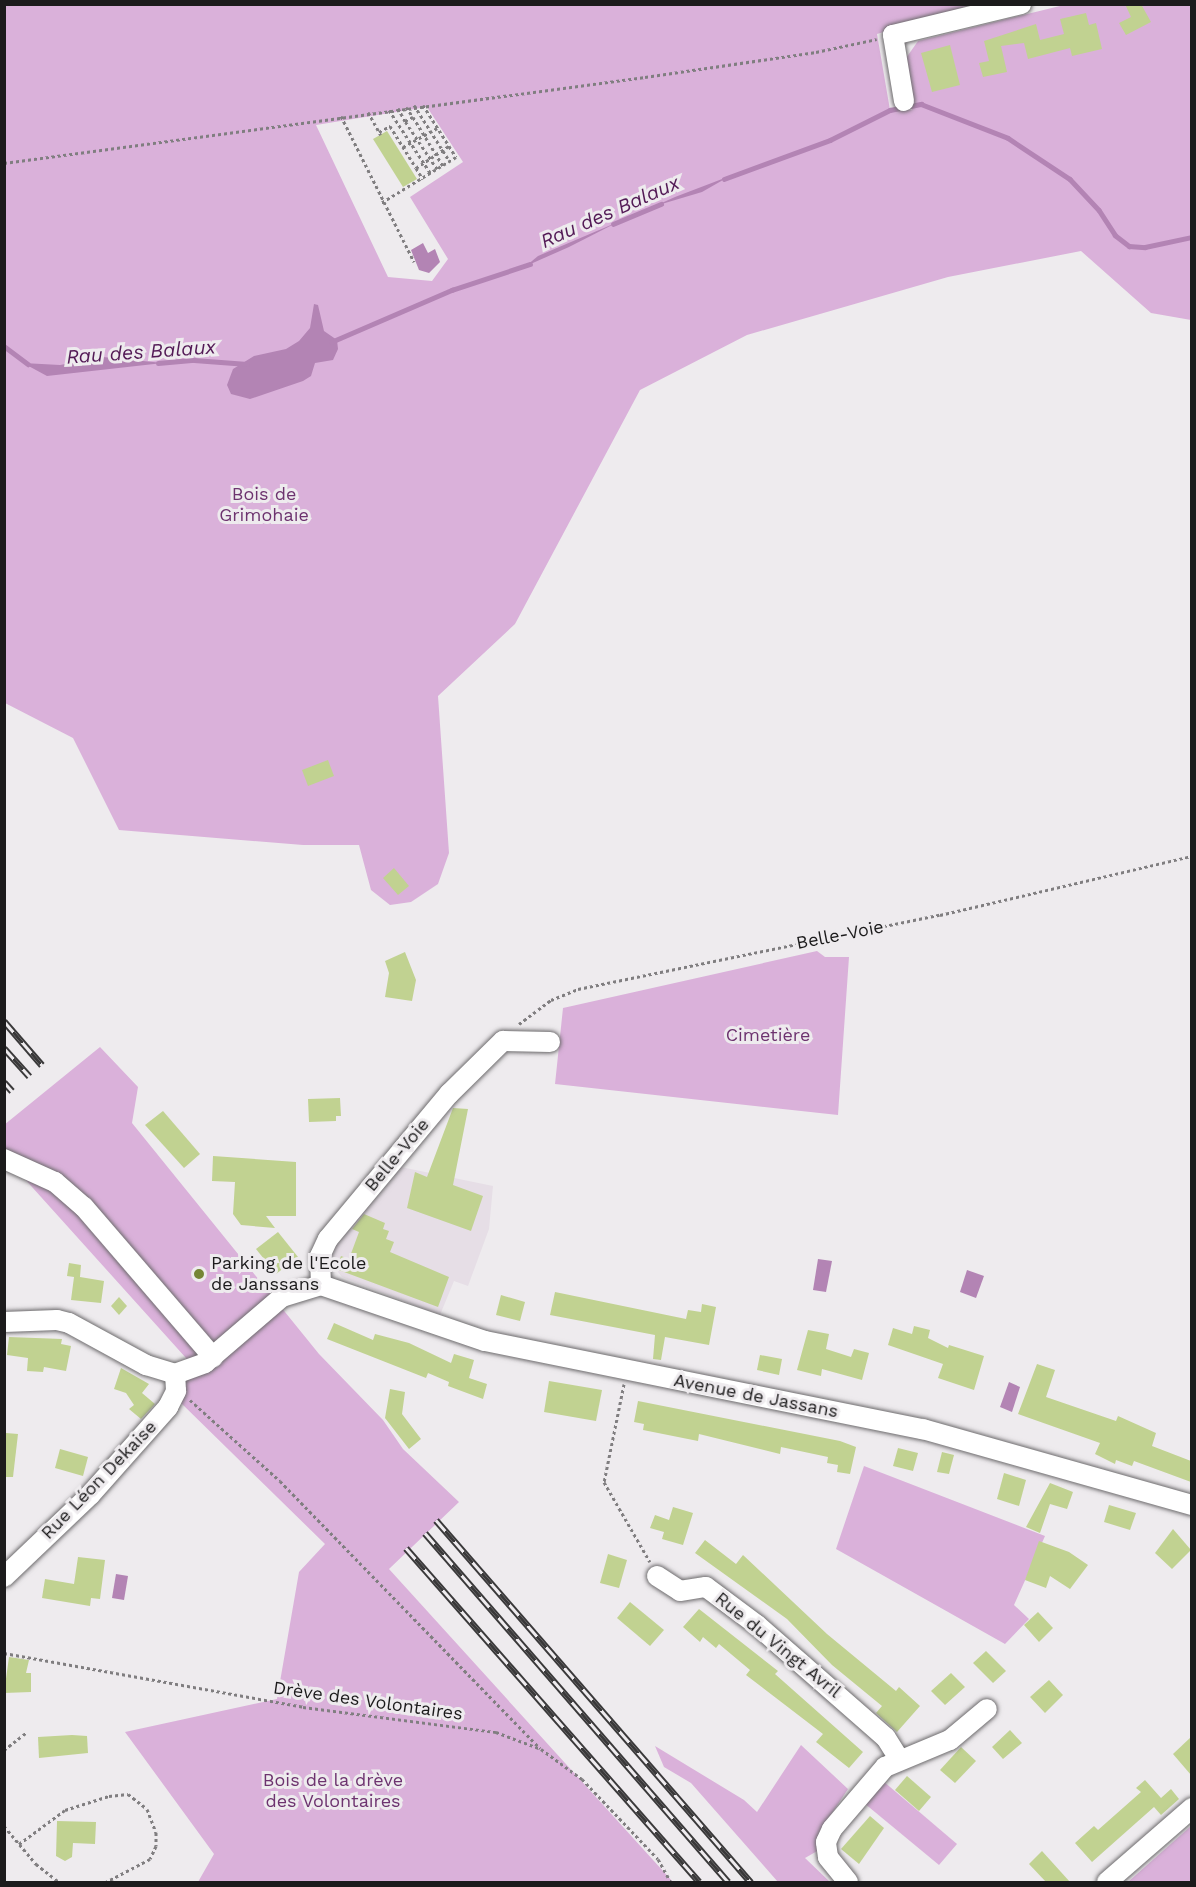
<!DOCTYPE html>
<html>
<head>
<meta charset="utf-8">
<style>
	body { margin:0 }
	#map { position:relative; width:1196px; height:1887px; overflow:hidden; background:#eeebee; font-family:"Work Sans",sans-serif }
	div>[style] { position:absolute }
	[style*='--x'] { left:calc(var(--x)*1px); top:calc(var(--y)*1px); width:calc(var(--w)*1px); rotate:calc(var(--a)*1deg) }
	.built>* { inset:0; background:#e6dee6 }
	.green>* { inset:0; background:#dab1da }
	.water>* { inset:0; background:#b384b4 }
	.stream>* { height:4.5px; margin:-2.25px; padding:0 2.25px; transform-origin:2.25px; border-radius:2.25px; background:#b384b4 }
	.building>* { inset:0; background:#c1d291 }
	.path>* { height:3px; margin-top:-1.5px; transform-origin:0; background:repeating-linear-gradient(90deg,#807e80 0 3px,transparent 0 6px) }
	.roads { filter:drop-shadow(0 0 2px #6d6b6d) drop-shadow(0 0 2px #6d6b6d) }
	.minor>* { height:20px; margin:-10px; padding:0 10px; transform-origin:10px; border-radius:10px; background:#fff }
	.rail>* { height:7px; margin-top:-3.5px; transform-origin:0; background:repeating-linear-gradient(90deg,#eeebee 0 14px,#3a393a 0 28px); box-sizing:border-box; border-block:2px solid #3a393a }
	.dots>* { width:16px; height:16px; translate:-50% -50%; box-sizing:border-box; border:3px solid #eeebee; border-radius:50% }
	span { translate:-50% -50%; white-space:nowrap; text-align:center; line-height:1.15; -webkit-text-stroke:6px #eeebee; paint-order:stroke }
	.park-label { font-size:18px; color:#6d336f }
	.street-label { font-size:18px; color:#1c1b1c }
	.poi-label { font-size:18px; color:#1c1b1c }
	.left { translate:0 -50%; text-align:left }
	.water-label { font-size:20px; color:#531a56; font-style:italic }
	.frame { position:absolute; inset:0; border:6px solid #1c1b1c; pointer-events:none }
</style>
</head>
<body>
<div id="map">
	<div class="built">
		<i style="clip-path:polygon(396px 1166px,493px 1186px,489px 1229px,468px 1286px,454px 1281px,440px 1315px,342px 1277px,329px 1261px,330px 1249px)"></i>
	</div>
	<div class="green">
		<i style="clip-path:polygon(evenodd,4px 5px,971px 5px,877px 34px,890px 110px,912px 110px,904px 61px,918px 41px,1064px 5px,1191px 5px,1191px 320px,1151px 313px,1081px 251px,948px 277px,747px 335px,640px 390px,515px 624px,438px 696px,449px 853px,438px 884px,411px 902px,390px 905px,371px 890px,359px 845px,303px 845px,119px 830px,73px 738px,5px 703px,4px 5px,427px 107px,463px 162px,410px 197px,448px 259px,432px 281px,388px 277px,316px 125px,427px 107px)"></i>
		<i style="clip-path:polygon(817px 951px,825px 957px,849px 957px,838px 1115px,555px 1084px,563px 1008px)"></i>
		<i style="clip-path:polygon(100px 1047px,138px 1087px,132px 1123px,319px 1354px,383px 1420px,403px 1449px,459px 1502px,389px 1569px,673px 1882px,198px 1882px,214px 1854px,125px 1732px,277px 1699px,299px 1572px,325px 1544px,180px 1402px,186px 1358px,5px 1157px,4px 1125px)"></i>
		<i style="clip-path:polygon(864px 1466px,1045px 1536px,1014px 1605px,1029px 1619px,1005px 1644px,836px 1549px)"></i>
		<i style="clip-path:polygon(801px 1745px,848px 1789px,822px 1828px,819px 1850px,805px 1858px,830px 1882px,778px 1882px,691px 1783px,664px 1767px,655px 1746px,744px 1800px,757px 1812px)"></i>
		<i style="clip-path:polygon(883px 1781px,957px 1844px,939px 1865px,864px 1803px)"></i>
		<i style="clip-path:polygon(1191px 1826px,1191px 1882px,1128px 1882px)"></i>
	</div>
	<div class="water">
		<i style="clip-path:polygon(730px 176px,702px 192px,655px 206px,675px 197px)"></i>
		<i style="clip-path:polygon(618px 222px,569px 247px,526px 266px,538px 256px)"></i>
		<i style="clip-path:polygon(423px 243px,428px 253px,435px 249px,440px 262px,429px 273px,419px 270px,411px 250px)"></i>
		<i style="clip-path:polygon(314px 304px,318px 305px,324px 331px,337px 340px,338px 349px,333px 360px,315px 363px,311px 376px,303px 381px,250px 399px,231px 394px,227px 385px,233px 369px,254px 356px,286px 349px,299px 341px,310px 328px)"></i>
		<i style="clip-path:polygon(103px 357px,163px 363px,47px 376px,23px 363px,60px 365px)"></i>
		<i style="clip-path:polygon(818px 1259px,832px 1261px,826px 1292px,813px 1290px)"></i>
		<i style="clip-path:polygon(967px 1270px,984px 1276px,976px 1298px,960px 1292px)"></i>
		<i style="clip-path:polygon(1009px 1382px,1020px 1387px,1012px 1412px,1000px 1407px)"></i>
		<i style="clip-path:polygon(116px 1574px,128px 1576px,124px 1600px,112px 1598px)"></i>
	</div>
	<div class="stream">
		<i style="--x:724;--y:179;--w:113;--a:-20.2"></i>
		<i style="--x:830;--y:140;--w:67;--a:-26.6"></i>
		<i style="--x:890;--y:110;--w:32;--a:-11"></i>
		<i style="--x:921;--y:104;--w:93;--a:21.3"></i>
		<i style="--x:1008;--y:138;--w:74;--a:33.5"></i>
		<i style="--x:1070;--y:179;--w:42;--a:46.9"></i>
		<i style="--x:1099;--y:210;--w:30;--a:57"></i>
		<i style="--x:1115;--y:235;--w:18;--a:38"></i>
		<i style="--x:1129;--y:246;--w:16;--a:4"></i>
		<i style="--x:1145;--y:247;--w:48;--a:-12"></i>
		<i style="--x:613;--y:224;--w:52;--a:-22.6"></i>
		<i style="--x:331;--y:342;--w:132;--a:-23.3"></i>
		<i style="--x:452;--y:290;--w:82;--a:-18.4"></i>
		<i style="--x:4;--y:346;--w:30;--a:37"></i>
		<i style="--x:158;--y:363;--w:36;--a:-5"></i>
		<i style="--x:194;--y:360;--w:53;--a:4.3"></i>
	</div>
	<div class="building">
		<i style="clip-path:polygon(1125px 4px,1141px 4px,1151px 22px,1126px 35px,1119px 23px,1131px 17px)"></i>
		<i style="clip-path:polygon(1086px 13px,1089px 25px,1096px 23px,1102px 49px,1072px 56px,1070px 48px,1028px 59px,1024px 43px,1001px 46px,1007px 72px,983px 77px,979px 63px,989px 61px,984px 41px,1036px 24px,1040px 40px,1064px 34px,1060px 19px)"></i>
		<i style="clip-path:polygon(950px 45px,960px 85px,932px 92px,921px 53px)"></i>
		<i style="clip-path:polygon(387px 131px,417px 179px,403px 187px,373px 139px)"></i>
		<i style="clip-path:polygon(328px 760px,334px 776px,308px 786px,302px 770px)"></i>
		<i style="clip-path:polygon(394px 868px,409px 886px,398px 895px,383px 878px)"></i>
		<i style="clip-path:polygon(405px 952px,416px 980px,412px 1001px,385px 997px,389px 973px,385px 961px)"></i>
		<i style="clip-path:polygon(340px 1098px,341px 1116px,336px 1116px,336px 1121px,309px 1122px,308px 1099px)"></i>
		<i style="clip-path:polygon(453px 1108px,468px 1109px,453px 1185px,483px 1196px,471px 1231px,407px 1208px,415px 1172px,427px 1177px)"></i>
		<i style="clip-path:polygon(163px 1111px,200px 1154px,184px 1168px,145px 1125px)"></i>
		<i style="clip-path:polygon(213px 1156px,296px 1162px,296px 1216px,266px 1216px,275px 1228px,241px 1225px,233px 1214px,235px 1182px,212px 1181px)"></i>
		<i style="clip-path:polygon(364px 1214px,385px 1223px,383px 1229px,389px 1231px,386px 1239px,394px 1242px,390px 1252px,449px 1277px,438px 1307px,336px 1269px,341px 1256px,349px 1259px,359px 1232px,352px 1229px)"></i>
		<i style="clip-path:polygon(278px 1232px,298px 1257px,276px 1274px,256px 1249px)"></i>
		<i style="clip-path:polygon(69px 1263px,81px 1265px,80px 1277px,104px 1281px,101px 1303px,71px 1300px,74px 1277px,67px 1276px)"></i>
		<i style="clip-path:polygon(555px 1292px,686px 1319px,688px 1310px,701px 1312px,702px 1304px,716px 1307px,709px 1345px,665px 1337px,661px 1360px,653px 1359px,655px 1335px,550px 1315px)"></i>
		<i style="clip-path:polygon(501px 1295px,525px 1302px,520px 1321px,496px 1315px)"></i>
		<i style="clip-path:polygon(119px 1297px,127px 1306px,119px 1315px,111px 1306px)"></i>
		<i style="clip-path:polygon(334px 1323px,373px 1340px,375px 1334px,409px 1343px,451px 1363px,454px 1354px,474px 1360px,469px 1378px,487px 1384px,483px 1399px,448px 1386px,449px 1382px,428px 1373px,426px 1378px,327px 1339px)"></i>
		<i style="clip-path:polygon(914px 1326px,930px 1330px,928px 1338px,948px 1348px,949px 1345px,984px 1356px,974px 1390px,938px 1378px,943px 1364px,888px 1345px,893px 1328px,912px 1334px)"></i>
		<i style="clip-path:polygon(808px 1330px,829px 1334px,826px 1349px,851px 1357px,854px 1349px,869px 1353px,862px 1380px,822px 1369px,821px 1376px,797px 1370px)"></i>
		<i style="clip-path:polygon(9px 1337px,62px 1339px,61px 1344px,71px 1346px,66px 1371px,44px 1367px,43px 1372px,27px 1371px,28px 1358px,7px 1355px)"></i>
		<i style="clip-path:polygon(760px 1355px,782px 1359px,779px 1375px,757px 1370px)"></i>
		<i style="clip-path:polygon(1037px 1364px,1055px 1370px,1046px 1397px,1116px 1421px,1118px 1416px,1156px 1433px,1152px 1446px,1191px 1461px,1191px 1482px,1134px 1461px,1132px 1466px,1116px 1460px,1115px 1464px,1095px 1454px,1100px 1443px,1018px 1414px)"></i>
		<i style="clip-path:polygon(121px 1368px,149px 1384px,142px 1393px,155px 1404px,141px 1419px,129px 1409px,134px 1405px,126px 1393px,114px 1389px)"></i>
		<i style="clip-path:polygon(549px 1381px,602px 1390px,596px 1421px,544px 1412px)"></i>
		<i style="clip-path:polygon(390px 1389px,405px 1392px,402px 1414px,421px 1439px,409px 1449px,385px 1418px)"></i>
		<i style="clip-path:polygon(638px 1401px,840px 1441px,856px 1447px,850px 1474px,837px 1472px,838px 1465px,827px 1463px,828px 1457px,781px 1447px,780px 1454px,699px 1434px,698px 1441px,643px 1430px,644px 1424px,634px 1422px)"></i>
		<i style="clip-path:polygon(6px 1433px,18px 1434px,13px 1477px,4px 1477px)"></i>
		<i style="clip-path:polygon(898px 1448px,918px 1453px,913px 1471px,893px 1466px)"></i>
		<i style="clip-path:polygon(60px 1449px,88px 1457px,83px 1476px,55px 1468px)"></i>
		<i style="clip-path:polygon(942px 1452px,954px 1455px,949px 1474px,937px 1472px)"></i>
		<i style="clip-path:polygon(1004px 1473px,1026px 1480px,1019px 1506px,997px 1499px)"></i>
		<i style="clip-path:polygon(1050px 1483px,1073px 1492px,1067px 1509px,1050px 1504px,1040px 1533px,1026px 1527px)"></i>
		<i style="clip-path:polygon(1109px 1505px,1136px 1513px,1130px 1530px,1104px 1522px)"></i>
		<i style="clip-path:polygon(673px 1507px,693px 1513px,683px 1545px,662px 1539px,664px 1532px,650px 1528px,655px 1515px,669px 1520px)"></i>
		<i style="clip-path:polygon(1173px 1529px,1191px 1550px,1172px 1569px,1155px 1553px)"></i>
		<i style="clip-path:polygon(705px 1540px,736px 1564px,743px 1555px,827px 1634px,896px 1691px,899px 1687px,920px 1706px,897px 1732px,876px 1713px,882px 1706px,832px 1665px,787px 1619px,695px 1553px)"></i>
		<i style="clip-path:polygon(1039px 1541px,1069px 1552px,1088px 1565px,1070px 1589px,1050px 1576px,1046px 1588px,1025px 1580px)"></i>
		<i style="clip-path:polygon(608px 1554px,627px 1560px,619px 1588px,600px 1583px)"></i>
		<i style="clip-path:polygon(78px 1557px,105px 1560px,100px 1599px,91px 1598px,90px 1606px,42px 1598px,45px 1579px,74px 1584px)"></i>
		<i style="clip-path:polygon(630px 1602px,664px 1630px,650px 1646px,617px 1618px)"></i>
		<i style="clip-path:polygon(699px 1609px,778px 1671px,775px 1674px,863px 1752px,849px 1768px,816px 1742px,823px 1734px,746px 1675px,750px 1670px,719px 1644px,716px 1648px,703px 1637px,700px 1642px,683px 1627px)"></i>
		<i style="clip-path:polygon(1038px 1612px,1053px 1628px,1039px 1642px,1024px 1625px)"></i>
		<i style="clip-path:polygon(986px 1651px,1006px 1671px,993px 1683px,973px 1663px)"></i>
		<i style="clip-path:polygon(9px 1657px,29px 1660px,26px 1673px,31px 1673px,31px 1692px,4px 1693px)"></i>
		<i style="clip-path:polygon(951px 1673px,965px 1687px,945px 1705px,931px 1691px)"></i>
		<i style="clip-path:polygon(1049px 1680px,1063px 1695px,1045px 1713px,1030px 1697px)"></i>
		<i style="clip-path:polygon(1010px 1730px,1022px 1743px,1003px 1759px,992px 1747px)"></i>
		<i style="clip-path:polygon(72px 1735px,87px 1736px,88px 1753px,39px 1758px,38px 1737px)"></i>
		<i style="clip-path:polygon(1191px 1737px,1191px 1775px,1173px 1754px)"></i>
		<i style="clip-path:polygon(961px 1747px,976px 1761px,955px 1783px,940px 1770px)"></i>
		<i style="clip-path:polygon(907px 1776px,931px 1797px,919px 1811px,895px 1790px)"></i>
		<i style="clip-path:polygon(1145px 1780px,1161px 1798px,1171px 1789px,1179px 1799px,1161px 1815px,1154px 1807px,1092px 1862px,1075px 1843px,1094px 1826px,1098px 1830px,1141px 1792px,1136px 1788px)"></i>
		<i style="clip-path:polygon(870px 1816px,884px 1828px,859px 1864px,841px 1849px)"></i>
		<i style="clip-path:polygon(57px 1821px,96px 1822px,95px 1844px,73px 1843px,72px 1857px,65px 1861px,56px 1856px)"></i>
		<i style="clip-path:polygon(1042px 1851px,1070px 1882px,1046px 1882px,1029px 1864px)"></i>
	</div>
	<div class="path">
		<i style="--x:414;--y:105;--w:67;--a:57.7"></i>
		<i style="--x:423;--y:105;--w:49;--a:57.6"></i>
		<i style="--x:406;--y:107;--w:12;--a:55"></i>
		<i style="--x:398;--y:108;--w:15;--a:62"></i>
		<i style="--x:389;--y:110;--w:77;--a:56.7"></i>
		<i style="--x:368;--y:112;--w:26;--a:61"></i>
		<i style="--x:341;--y:116;--w:163;--a:63.4"></i>
		<i style="--x:379;--y:132;--w:13;--a:-29"></i>
		<i style="--x:390;--y:126;--w:49;--a:58.2"></i>
		<i style="--x:416;--y:168;--w:40;--a:-34"></i>
		<i style="--x:449;--y:146;--w:13;--a:58"></i>
		<i style="--x:456;--y:157;--w:88;--a:148.5"></i>
		<i style="--x:403;--y:147;--w:39;--a:-29"></i>
		<i style="--x:4;--y:163;--w:647;--a:-7.64"></i>
		<i style="--x:645;--y:77;--w:173;--a:-8.3"></i>
		<i style="--x:816;--y:52;--w:62;--a:-12"></i>
		<i style="--x:416;--y:168;--w:13;--a:58"></i>
		<i style="--x:437;--y:169;--w:58;--a:-123.7"></i>
		<i style="--x:405;--y:121;--w:9;--a:-27"></i>
		<i style="--x:413;--y:117;--w:57;--a:58.5"></i>
		<i style="--x:519;--y:1024;--w:40;--a:-37"></i>
		<i style="--x:551;--y:1000;--w:29;--a:-22"></i>
		<i style="--x:578;--y:989;--w:369;--a:-11.6"></i>
		<i style="--x:940;--y:915;--w:259;--a:-13.2"></i>
		<i style="--x:624;--y:1384;--w:100;--a:101.5"></i>
		<i style="--x:604;--y:1482;--w:92;--a:60.1"></i>
		<i style="--x:190;--y:1400;--w:121;--a:42"></i>
		<i style="--x:280;--y:1481;--w:373;--a:45.8"></i>
		<i style="--x:4;--y:1653;--w:304;--a:10.2"></i>
		<i style="--x:303;--y:1707;--w:195;--a:7.4"></i>
		<i style="--x:496;--y:1732;--w:48;--a:20.7"></i>
		<i style="--x:541;--y:1749;--w:51;--a:36.2"></i>
		<i style="--x:582;--y:1779;--w:110;--a:46.5"></i>
		<i style="--x:658;--y:1859;--w:26;--a:61"></i>
		<i style="--x:4;--y:1750;--w:29;--a:-38"></i>
		<i style="--x:4;--y:1826;--w:50;--a:49.9"></i>
		<i style="--x:36;--y:1864;--w:29;--a:38"></i>
		<i style="--x:19;--y:1844;--w:57;--a:-36.5"></i>
		<i style="--x:65;--y:1810;--w:46;--a:-17.7"></i>
		<i style="--x:109;--y:1796;--w:19;--a:-6"></i>
		<i style="--x:128;--y:1794;--w:24;--a:38"></i>
		<i style="--x:147;--y:1809;--w:25;--a:69"></i>
		<i style="--x:156;--y:1832;--w:14;--a:90"></i>
		<i style="--x:156;--y:1846;--w:14;--a:115"></i>
		<i style="--x:150;--y:1859;--w:50;--a:152.4"></i>
	</div>
	<div class="roads">
		<div class="minor">
			<i style="--x:904;--y:101;--w:67;--a:-99.5"></i>
			<i style="--x:893;--y:35;--w:132;--a:-13.6"></i>
			<i style="--x:4;--y:1159;--w:56;--a:24.3"></i>
			<i style="--x:55;--y:1182;--w:38;--a:41"></i>
			<i style="--x:84;--y:1207;--w:198;--a:49.3"></i>
			<i style="--x:321;--y:1285;--w:29;--a:-92"></i>
			<i style="--x:320;--y:1256;--w:19;--a:-65"></i>
			<i style="--x:328;--y:1239;--w:189;--a:-50.2"></i>
			<i style="--x:449;--y:1094;--w:76;--a:-44.5"></i>
			<i style="--x:503;--y:1041;--w:47;--a:1.2"></i>
			<i style="--x:4;--y:1322;--w:53;--a:-2.2"></i>
			<i style="--x:57;--y:1320;--w:12;--a:14"></i>
			<i style="--x:69;--y:1323;--w:88;--a:28.6"></i>
			<i style="--x:146;--y:1365;--w:30;--a:17"></i>
			<i style="--x:175;--y:1374;--w:32;--a:-20"></i>
			<i style="--x:205;--y:1363;--w:101;--a:-40.6"></i>
			<i style="--x:282;--y:1297;--w:41;--a:-17.1"></i>
			<i style="--x:321;--y:1285;--w:173;--a:18.9"></i>
			<i style="--x:485;--y:1341;--w:447;--a:11.4"></i>
			<i style="--x:923;--y:1429;--w:280;--a:15.8"></i>
			<i style="--x:657;--y:1576;--w:27;--a:33"></i>
			<i style="--x:680;--y:1591;--w:26;--a:-9"></i>
			<i style="--x:706;--y:1587;--w:64;--a:36.7"></i>
			<i style="--x:757;--y:1625;--w:171;--a:41.2"></i>
			<i style="--x:886;--y:1738;--w:26;--a:58"></i>
			<i style="--x:4;--y:1577;--w:119;--a:-43.6"></i>
			<i style="--x:90;--y:1495;--w:118;--a:-48.4"></i>
			<i style="--x:168;--y:1407;--w:18;--a:-63"></i>
			<i style="--x:176;--y:1391;--w:17;--a:-93"></i>
			<i style="--x:848;--y:1882;--w:32;--a:-129"></i>
			<i style="--x:828;--y:1857;--w:15;--a:-98"></i>
			<i style="--x:826;--y:1842;--w:14;--a:-65"></i>
			<i style="--x:832;--y:1829;--w:82;--a:-49.5"></i>
			<i style="--x:885;--y:1767;--w:70;--a:-22.6"></i>
			<i style="--x:950;--y:1740;--w:48;--a:-40"></i>
			<i style="--x:1107;--y:1882;--w:113;--a:-41"></i>
		</div>
	</div>
	<div class="rail">
		<i style="--x:4;--y:1021;--w:58;--a:49.2"></i>
		<i style="--x:4;--y:1048;--w:38;--a:48"></i>
		<i style="--x:4;--y:1082;--w:12;--a:48"></i>
		<i style="--x:436;--y:1520;--w:480;--a:49"></i>
		<i style="--x:425;--y:1533;--w:462;--a:49"></i>
		<i style="--x:406;--y:1548;--w:444;--a:48.7"></i>
	</div>
	<div class="dots">
		<i style="left:199px;top:1274px;background:#758636"></i>
	</div>
	<div class="park-label">
		<span style="left:264px;top:505px">Bois de<br>Grimohaie</span>
		<span style="left:768px;top:1035px">Cimetière</span>
		<span style="left:333px;top:1791px">Bois de la drève<br>des Volontaires</span>
	</div>
	<div class="street-label">
		<span style="left:840px;top:935px;rotate:-11deg">Belle-Voie</span>
		<span style="left:397px;top:1155px;rotate:-50deg">Belle-Voie</span>
		<span style="left:756px;top:1396px;rotate:11deg">Avenue de Jassans</span>
		<span style="left:99px;top:1480px;rotate:-46deg">Rue Léon Dekaise</span>
		<span style="left:778px;top:1645px;rotate:39deg">Rue du Vingt Avril</span>
		<span style="left:368px;top:1701px;rotate:8deg">Drève des Volontaires</span>
	</div>
	<div class="poi-label">
		<span class="left" style="left:211px;top:1274px">Parking de l'Ecole<br>de Janssans</span>
	</div>
	<div class="water-label">
		<span style="left:610px;top:212px;rotate:-24deg">Rau des Balaux</span>
		<span style="left:141px;top:352px;rotate:-4deg">Rau des Balaux</span>
	</div>
	<div class="frame"></div>
</div>
</body>
</html>
